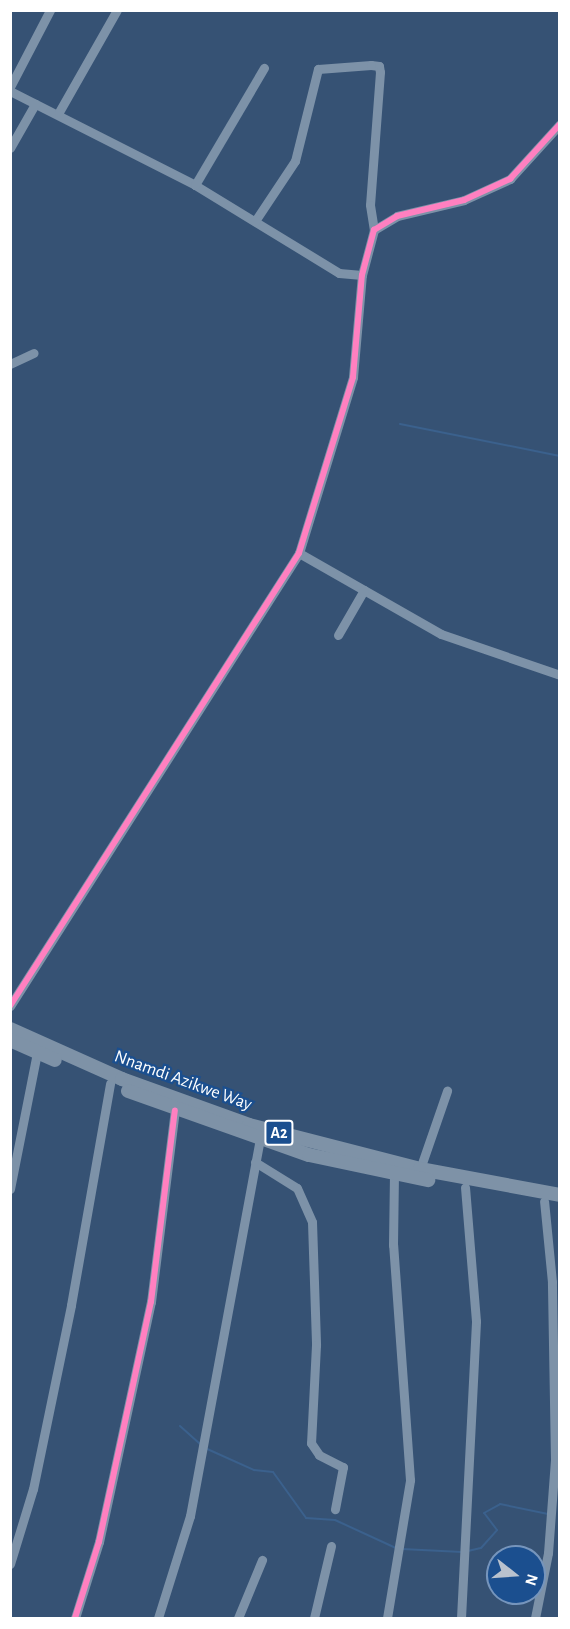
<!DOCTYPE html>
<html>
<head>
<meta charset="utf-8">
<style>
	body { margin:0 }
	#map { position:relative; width:570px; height:1629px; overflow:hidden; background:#365274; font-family:"Alegreya Sans",sans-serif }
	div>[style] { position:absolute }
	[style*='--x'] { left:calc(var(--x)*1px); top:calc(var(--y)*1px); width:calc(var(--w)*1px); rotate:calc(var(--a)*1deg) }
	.stream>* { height:2px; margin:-1px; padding:0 1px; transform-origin:1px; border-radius:1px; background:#3b618d }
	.minor>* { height:9px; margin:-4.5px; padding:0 4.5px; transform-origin:4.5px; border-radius:4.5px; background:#7d92a8 }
	.highway>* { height:14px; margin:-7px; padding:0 7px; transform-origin:7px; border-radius:7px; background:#7e92a7 }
	.cycleway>* { height:6px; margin:-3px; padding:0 3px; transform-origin:3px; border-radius:3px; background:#ff80c0 }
	span { translate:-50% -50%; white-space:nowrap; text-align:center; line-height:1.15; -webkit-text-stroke:4.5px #1b4f8f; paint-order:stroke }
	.shield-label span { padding:2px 4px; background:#1b4f8f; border:2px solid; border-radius:4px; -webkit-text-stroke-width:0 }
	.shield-label { font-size:16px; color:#fff; font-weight:700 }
	.street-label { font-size:18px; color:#fff }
	.frame { position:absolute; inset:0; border:12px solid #fff; pointer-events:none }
	.north { position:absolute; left:486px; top:1545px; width:60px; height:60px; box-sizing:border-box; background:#1b4f8f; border:2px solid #7695bc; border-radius:50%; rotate:107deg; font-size:16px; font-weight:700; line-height:24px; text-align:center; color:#fff }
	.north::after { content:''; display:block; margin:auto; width:21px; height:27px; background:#b9c2ce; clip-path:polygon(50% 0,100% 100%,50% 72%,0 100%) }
</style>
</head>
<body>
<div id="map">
	<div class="stream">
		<i style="--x:400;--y:424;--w:163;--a:11.3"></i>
		<i style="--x:180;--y:1426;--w:27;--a:42"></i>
		<i style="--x:205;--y:1448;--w:54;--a:24.2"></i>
		<i style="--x:254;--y:1470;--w:19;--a:6"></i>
		<i style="--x:273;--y:1472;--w:57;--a:54.3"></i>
		<i style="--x:306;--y:1518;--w:29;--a:4"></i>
		<i style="--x:335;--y:1520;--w:67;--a:24.7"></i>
		<i style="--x:402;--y:1549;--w:60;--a:2.9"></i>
		<i style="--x:468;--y:1551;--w:13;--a:-13"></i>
		<i style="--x:481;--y:1548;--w:24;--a:-48"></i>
		<i style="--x:497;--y:1530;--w:21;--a:-127"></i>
		<i style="--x:484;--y:1513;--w:18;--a:-29"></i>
		<i style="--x:500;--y:1504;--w:49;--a:11.8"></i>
	</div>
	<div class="minor">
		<i style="--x:10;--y:87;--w:87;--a:-62.5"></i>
		<i style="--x:10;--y:91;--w:208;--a:26.9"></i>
		<i style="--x:195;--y:185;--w:169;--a:31.4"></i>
		<i style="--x:339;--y:273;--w:23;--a:5"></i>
		<i style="--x:59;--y:112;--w:117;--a:-60.4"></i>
		<i style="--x:10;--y:148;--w:51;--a:-60.4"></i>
		<i style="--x:195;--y:185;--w:136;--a:-59.5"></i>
		<i style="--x:255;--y:221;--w:72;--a:-56.3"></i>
		<i style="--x:295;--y:161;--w:95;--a:-76"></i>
		<i style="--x:318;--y:69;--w:53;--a:-4.3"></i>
		<i style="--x:371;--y:65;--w:8;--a:7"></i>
		<i style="--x:379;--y:66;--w:6;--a:81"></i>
		<i style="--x:380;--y:72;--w:133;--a:94.3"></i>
		<i style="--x:370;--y:205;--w:25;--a:81"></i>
		<i style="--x:10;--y:364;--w:26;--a:-25"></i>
		<i style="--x:299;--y:553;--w:163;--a:29.7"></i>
		<i style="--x:441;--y:634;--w:126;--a:19"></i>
		<i style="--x:338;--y:635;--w:52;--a:-60"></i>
		<i style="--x:10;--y:1006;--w:537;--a:-57.46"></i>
		<i style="--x:299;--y:553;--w:184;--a:-72.9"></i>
		<i style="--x:353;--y:377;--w:102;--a:-85"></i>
		<i style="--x:362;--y:275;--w:47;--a:-75.1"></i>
		<i style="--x:374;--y:230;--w:27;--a:-31"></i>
		<i style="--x:397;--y:216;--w:69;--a:-13.4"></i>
		<i style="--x:464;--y:200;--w:51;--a:-24.5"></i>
		<i style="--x:510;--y:179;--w:74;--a:-47.7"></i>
		<i style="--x:255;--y:1162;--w:49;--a:31.8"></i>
		<i style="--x:297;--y:1188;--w:37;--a:66"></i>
		<i style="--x:312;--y:1222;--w:123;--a:88.1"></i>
		<i style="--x:316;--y:1345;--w:98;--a:92.9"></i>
		<i style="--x:311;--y:1443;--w:14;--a:56"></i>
		<i style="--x:319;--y:1455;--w:27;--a:27"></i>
		<i style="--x:343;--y:1467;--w:43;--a:100.8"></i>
		<i style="--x:420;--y:1169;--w:83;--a:-70.9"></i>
		<i style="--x:10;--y:1189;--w:139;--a:-78.8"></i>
		<i style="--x:10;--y:1564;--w:78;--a:-73"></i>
		<i style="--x:33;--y:1489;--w:188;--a:-78.3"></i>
		<i style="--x:71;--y:1305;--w:225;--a:-80"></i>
		<i style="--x:75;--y:1618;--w:80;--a:-72.5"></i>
		<i style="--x:99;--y:1542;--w:246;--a:-77.8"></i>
		<i style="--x:151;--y:1302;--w:193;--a:-82.9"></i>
		<i style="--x:158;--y:1618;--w:107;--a:-72.6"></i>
		<i style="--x:190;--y:1516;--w:384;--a:-79.5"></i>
		<i style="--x:238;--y:1618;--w:63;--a:-67.5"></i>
		<i style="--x:314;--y:1618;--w:74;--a:-76.7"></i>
		<i style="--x:387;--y:1618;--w:140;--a:-80.5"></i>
		<i style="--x:410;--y:1480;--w:236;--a:-94.1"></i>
		<i style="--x:393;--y:1245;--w:72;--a:-89.2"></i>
		<i style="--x:461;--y:1618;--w:297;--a:-87.1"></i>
		<i style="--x:476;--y:1321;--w:134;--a:-94.7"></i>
		<i style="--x:535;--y:1618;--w:66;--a:-78.7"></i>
		<i style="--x:548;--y:1553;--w:94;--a:-85.7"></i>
		<i style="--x:555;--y:1459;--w:177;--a:-91"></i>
		<i style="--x:552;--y:1282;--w:81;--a:-95.6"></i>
	</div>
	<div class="highway">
		<i style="--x:10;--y:1029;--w:123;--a:24.1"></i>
		<i style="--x:122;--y:1079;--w:135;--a:19.9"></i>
		<i style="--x:249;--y:1125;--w:177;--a:14.4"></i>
		<i style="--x:420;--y:1169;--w:142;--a:10.5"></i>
		<i style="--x:10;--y:1040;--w:49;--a:24"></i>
		<i style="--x:128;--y:1091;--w:192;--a:19.5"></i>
		<i style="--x:309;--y:1155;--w:122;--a:11.9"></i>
	</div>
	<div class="cycleway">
		<i style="--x:10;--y:1006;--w:537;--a:-57.46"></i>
		<i style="--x:299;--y:553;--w:184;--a:-72.9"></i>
		<i style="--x:353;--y:377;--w:102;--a:-85"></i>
		<i style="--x:362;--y:275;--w:47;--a:-75.1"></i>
		<i style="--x:374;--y:230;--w:27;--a:-31"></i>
		<i style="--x:397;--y:216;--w:69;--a:-13.4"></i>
		<i style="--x:464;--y:200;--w:51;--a:-24.5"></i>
		<i style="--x:510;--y:179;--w:74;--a:-47.7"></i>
		<i style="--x:75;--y:1618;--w:80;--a:-72.5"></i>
		<i style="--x:99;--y:1542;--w:246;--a:-77.8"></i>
		<i style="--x:151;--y:1302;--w:193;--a:-82.9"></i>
	</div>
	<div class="shield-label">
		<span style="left:279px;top:1133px">A2</span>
	</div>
	<div class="street-label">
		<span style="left:183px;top:1081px;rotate:20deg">Nnamdi Azikwe Way</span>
	</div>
	<div class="frame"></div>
	<div class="north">N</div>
</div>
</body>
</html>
